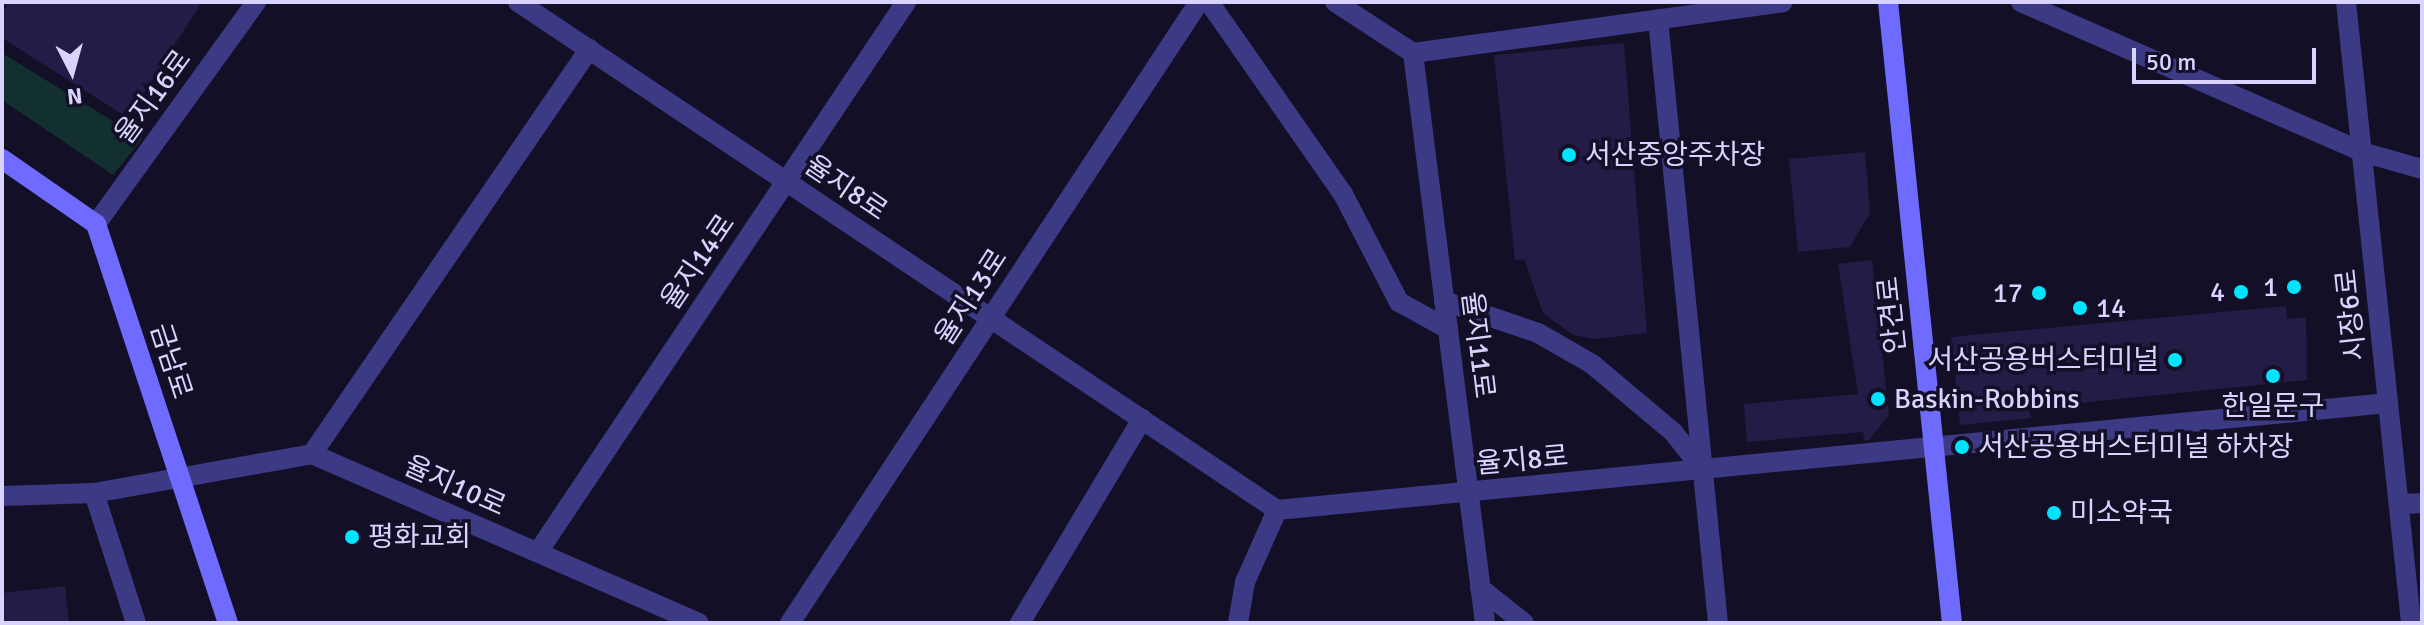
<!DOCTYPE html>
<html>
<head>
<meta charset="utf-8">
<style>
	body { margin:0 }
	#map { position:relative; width:2424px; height:625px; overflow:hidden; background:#130f26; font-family:Signika,"Noto Sans KR",sans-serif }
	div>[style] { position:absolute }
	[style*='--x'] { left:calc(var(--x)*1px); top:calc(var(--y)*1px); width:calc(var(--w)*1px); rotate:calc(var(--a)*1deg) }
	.green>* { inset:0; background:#12302f }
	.building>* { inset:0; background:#241b47 }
	.street>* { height:20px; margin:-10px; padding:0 10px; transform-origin:10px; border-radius:10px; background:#3d3a85 }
	.secondary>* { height:20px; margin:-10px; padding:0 10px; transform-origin:10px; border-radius:10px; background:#6f6bff }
	.dots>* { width:22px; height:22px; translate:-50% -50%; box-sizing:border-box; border:4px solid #130f26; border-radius:50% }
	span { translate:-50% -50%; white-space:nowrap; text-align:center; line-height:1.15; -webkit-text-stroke:7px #130f26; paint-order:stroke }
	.street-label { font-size:28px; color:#d9d4ff }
	.poi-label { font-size:28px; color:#d9d4ff }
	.left { translate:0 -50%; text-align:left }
	.right { translate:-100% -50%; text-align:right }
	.frame { position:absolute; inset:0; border:4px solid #d9d4ff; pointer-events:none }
	.north { position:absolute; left:32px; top:32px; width:80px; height:80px; -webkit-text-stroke:6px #130f26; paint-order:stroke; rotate:174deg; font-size:22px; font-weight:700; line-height:32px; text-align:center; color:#d9d4ff }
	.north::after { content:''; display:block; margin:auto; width:28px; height:36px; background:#d9d4ff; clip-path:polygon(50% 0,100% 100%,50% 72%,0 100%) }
	.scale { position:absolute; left:2132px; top:48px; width:184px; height:36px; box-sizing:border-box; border:4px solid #d9d4ff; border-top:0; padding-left:10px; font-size:24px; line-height:28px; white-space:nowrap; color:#d9d4ff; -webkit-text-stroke:6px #130f26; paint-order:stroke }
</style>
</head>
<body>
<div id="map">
	<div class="green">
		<i style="clip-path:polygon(2px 53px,142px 139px,113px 175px,2px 100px)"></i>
	</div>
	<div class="building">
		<i style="clip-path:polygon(9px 2px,202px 2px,128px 118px,2px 38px,2px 13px)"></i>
		<i style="clip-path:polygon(1624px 43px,1647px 333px,1594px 339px,1573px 335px,1543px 313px,1524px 259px,1515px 261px,1494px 55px)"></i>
		<i style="clip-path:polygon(1865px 152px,1870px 213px,1850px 247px,1798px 252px,1789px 159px)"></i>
		<i style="clip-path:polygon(1872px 260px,1889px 415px,1869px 440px,1864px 440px,1863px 432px,1747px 442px,1744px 404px,1858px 394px,1838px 264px)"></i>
		<i style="clip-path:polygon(2286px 306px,2287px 319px,2306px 317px,2307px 380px,2030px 408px,2031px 418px,1960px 425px,1951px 337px)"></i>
		<i style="clip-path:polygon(65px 586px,69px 623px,2px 623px,2px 593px)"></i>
	</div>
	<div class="street">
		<i style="--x:518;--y:2;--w:913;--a:33.79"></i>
		<i style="--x:1277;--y:510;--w:1116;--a:-5.5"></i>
		<i style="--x:1209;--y:2;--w:234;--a:55.1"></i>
		<i style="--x:1343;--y:194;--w:122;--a:62.6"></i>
		<i style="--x:1399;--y:302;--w:56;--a:28.9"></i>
		<i style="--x:1335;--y:2;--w:93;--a:33.2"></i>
		<i style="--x:1413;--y:53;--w:373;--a:-7.8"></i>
		<i style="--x:2021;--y:2;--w:373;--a:23.7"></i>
		<i style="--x:2362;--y:152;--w:62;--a:15.8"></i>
		<i style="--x:2346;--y:2;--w:624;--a:84.02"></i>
		<i style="--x:1658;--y:19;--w:607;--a:84.33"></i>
		<i style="--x:1413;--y:53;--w:575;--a:82.8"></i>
		<i style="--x:96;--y:224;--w:274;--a:-54.2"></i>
		<i style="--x:1444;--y:301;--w:99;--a:18.8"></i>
		<i style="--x:1538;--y:333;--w:62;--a:29.9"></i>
		<i style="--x:1592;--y:364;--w:106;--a:40"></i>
		<i style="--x:1673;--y:432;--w:50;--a:51.5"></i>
		<i style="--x:312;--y:454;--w:491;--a:-55.6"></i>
		<i style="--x:94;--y:493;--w:137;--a:72.1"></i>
		<i style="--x:2;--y:496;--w:92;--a:-1.9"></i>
		<i style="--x:94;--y:493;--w:221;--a:-10.1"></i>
		<i style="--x:312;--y:454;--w:422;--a:23.6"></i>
		<i style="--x:2399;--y:504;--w:23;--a:-2"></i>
		<i style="--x:538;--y:552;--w:662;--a:-56.21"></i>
		<i style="--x:1480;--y:588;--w:56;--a:38.5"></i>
		<i style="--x:790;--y:623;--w:744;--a:-56.63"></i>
		<i style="--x:1020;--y:623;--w:238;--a:-59.1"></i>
		<i style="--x:1238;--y:623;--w:42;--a:-80.3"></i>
		<i style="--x:1245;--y:582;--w:79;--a:-66"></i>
	</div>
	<div class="secondary">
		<i style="--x:1888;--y:2;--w:624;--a:84.12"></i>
		<i style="--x:2;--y:159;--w:114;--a:34.7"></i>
		<i style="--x:96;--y:224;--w:420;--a:71.7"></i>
	</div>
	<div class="dots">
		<i style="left:1569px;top:155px;background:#00e5ff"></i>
		<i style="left:2294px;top:287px;background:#00e5ff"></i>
		<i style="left:2241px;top:292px;background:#00e5ff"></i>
		<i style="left:2039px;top:293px;background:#00e5ff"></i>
		<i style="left:2080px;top:308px;background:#00e5ff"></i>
		<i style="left:2175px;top:360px;background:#00e5ff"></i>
		<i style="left:2273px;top:376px;background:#00e5ff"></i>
		<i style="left:1878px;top:399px;background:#00e5ff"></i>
		<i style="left:1962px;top:447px;background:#00e5ff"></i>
		<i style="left:2054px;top:513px;background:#00e5ff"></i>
		<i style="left:352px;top:537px;background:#00e5ff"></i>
	</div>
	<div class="street-label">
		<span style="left:153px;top:97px;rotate:-54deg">율지16로</span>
		<span style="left:846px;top:188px;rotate:34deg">율지8로</span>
		<span style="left:698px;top:262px;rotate:-56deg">율지14로</span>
		<span style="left:971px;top:297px;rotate:-57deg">율지13로</span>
		<span style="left:1892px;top:315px;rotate:-96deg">안견로</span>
		<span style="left:2351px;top:315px;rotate:-96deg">시장6로</span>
		<span style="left:1478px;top:345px;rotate:83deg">율지11로</span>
		<span style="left:171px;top:361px;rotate:72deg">금남로</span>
		<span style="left:1522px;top:460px;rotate:-5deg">율지8로</span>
		<span style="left:455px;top:486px;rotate:24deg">율지10로</span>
	</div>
	<div class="poi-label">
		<span class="left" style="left:1585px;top:155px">서산중앙주차장</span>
		<span class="right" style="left:2278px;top:287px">1</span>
		<span class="right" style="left:2225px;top:292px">4</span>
		<span class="right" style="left:2023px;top:293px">17</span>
		<span class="left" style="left:2096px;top:308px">14</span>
		<span class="right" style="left:2159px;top:360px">서산공용버스터미널</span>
		<span class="left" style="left:1894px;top:399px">Baskin-Robbins</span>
		<span style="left:2273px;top:406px">한일문구</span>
		<span class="left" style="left:1978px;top:447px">서산공용버스터미널 하차장</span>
		<span class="left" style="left:2070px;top:513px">미소약국</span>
		<span class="left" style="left:368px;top:537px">평화교회</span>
	</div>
	<div class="frame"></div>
	<div class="north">N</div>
	<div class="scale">50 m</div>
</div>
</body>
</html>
